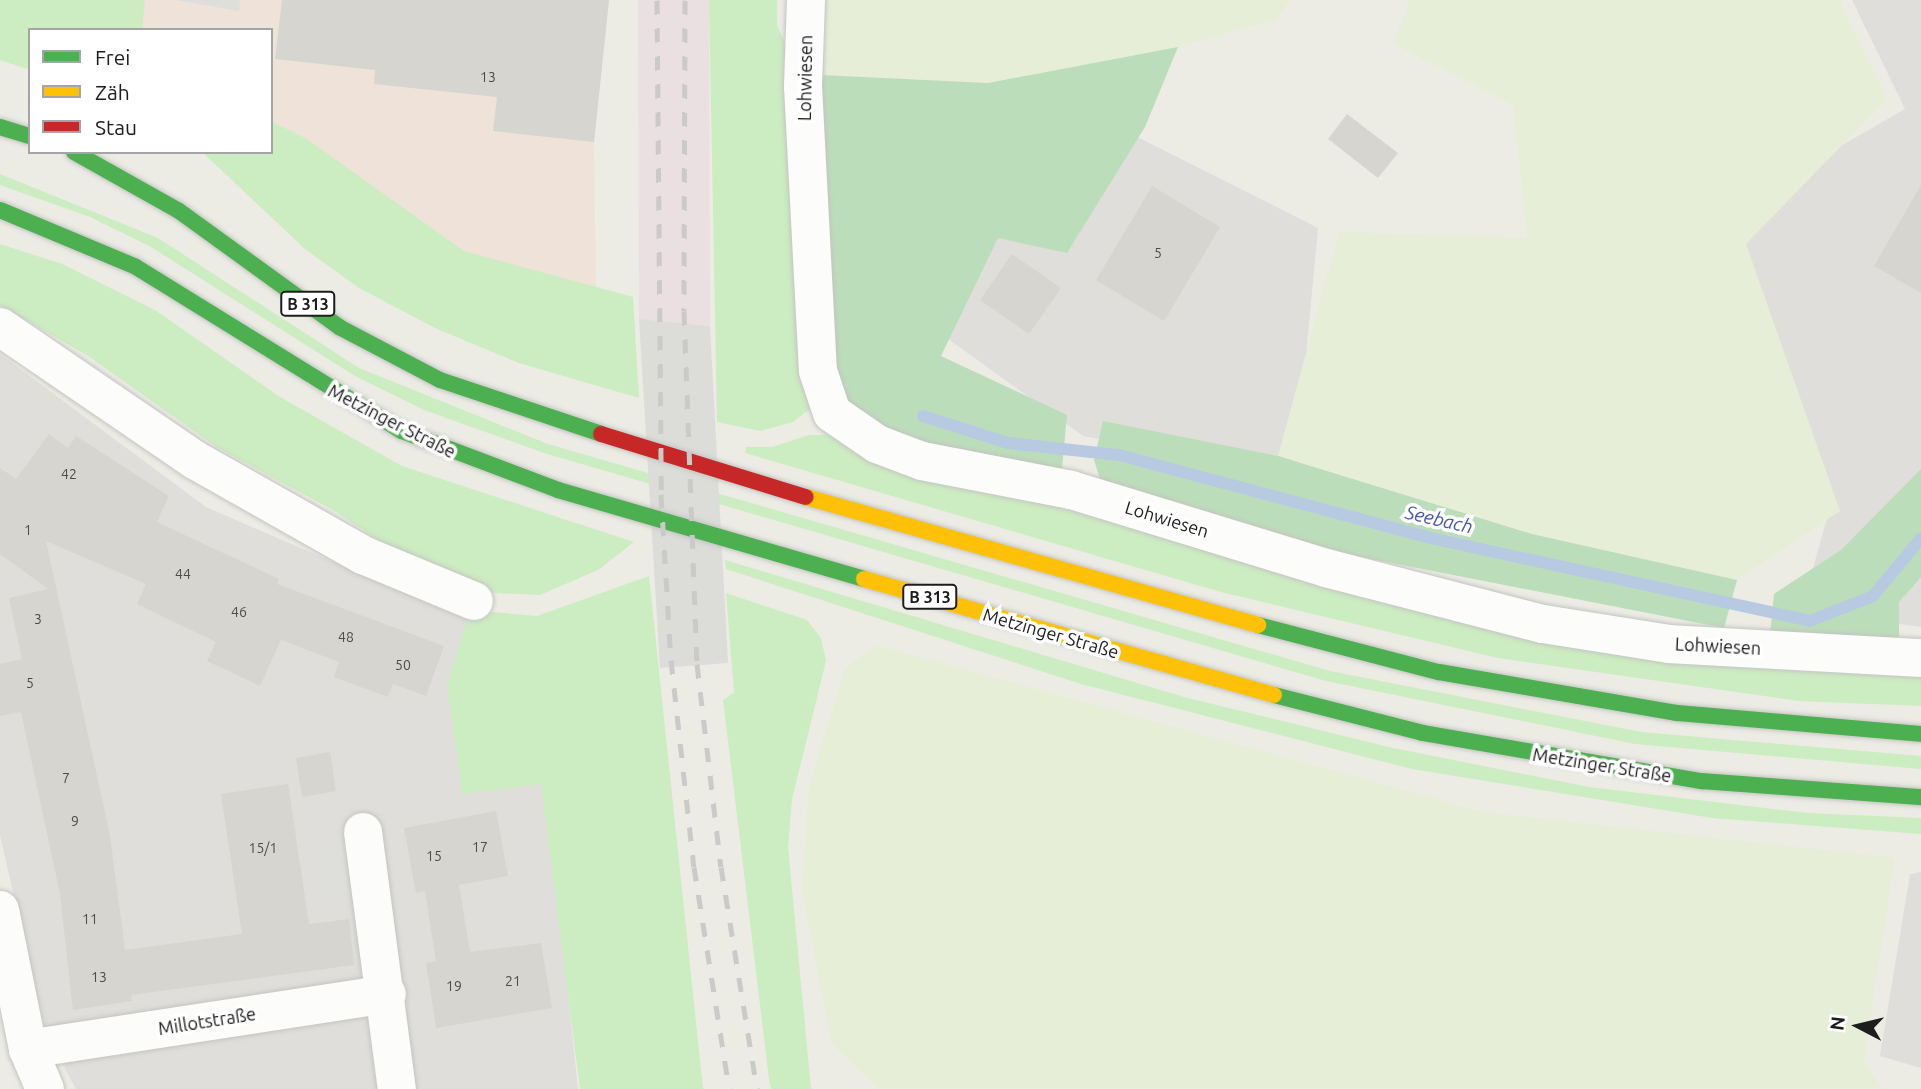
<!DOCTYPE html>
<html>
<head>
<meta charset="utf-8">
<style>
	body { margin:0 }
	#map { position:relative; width:1921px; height:1089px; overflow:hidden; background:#ecece5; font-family:Ubuntu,sans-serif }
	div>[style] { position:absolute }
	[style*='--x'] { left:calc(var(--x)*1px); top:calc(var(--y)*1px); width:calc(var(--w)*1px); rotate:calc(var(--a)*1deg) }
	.residential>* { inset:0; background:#dfdedb }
	.commercial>* { inset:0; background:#efe3d9 }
	.industrial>* { inset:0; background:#eadfe1 }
	.farmland>* { inset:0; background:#e6eed7 }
	.grass>* { inset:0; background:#ccecc2 }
	.forest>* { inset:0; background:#bcddba }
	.parking>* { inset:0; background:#dededb }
	.pier>* { inset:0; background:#dcdcd9 }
	.stream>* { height:12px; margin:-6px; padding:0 6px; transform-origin:6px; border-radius:6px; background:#b7cae1 }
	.building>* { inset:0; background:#d6d5cf }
	.roads { filter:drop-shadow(0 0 2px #c4c4c1) drop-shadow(0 0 2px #c4c4c1) }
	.street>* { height:38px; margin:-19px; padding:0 19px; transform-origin:19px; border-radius:19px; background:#fcfcfb }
	.fast>* { height:16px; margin:-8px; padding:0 8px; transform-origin:8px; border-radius:8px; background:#4caf50 }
	.slow>* { height:16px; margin:-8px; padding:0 8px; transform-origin:8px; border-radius:8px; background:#ffc107 }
	.jam>* { height:16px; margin:-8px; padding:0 8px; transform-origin:8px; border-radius:8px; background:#c62828 }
	.rail>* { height:5px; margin-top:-2.5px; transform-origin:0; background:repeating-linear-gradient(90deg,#cacac9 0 14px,transparent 0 28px) }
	span { translate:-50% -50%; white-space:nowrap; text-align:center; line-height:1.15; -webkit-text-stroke:7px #fff; paint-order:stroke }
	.number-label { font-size:14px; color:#4c4c4a }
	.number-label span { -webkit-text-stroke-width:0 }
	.shield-label span { padding:2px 5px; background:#fff; border:2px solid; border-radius:5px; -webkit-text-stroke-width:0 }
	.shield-label { font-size:16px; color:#1d1d1d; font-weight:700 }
	.street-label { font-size:18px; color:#1d1d1d }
	.water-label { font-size:19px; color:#4658b0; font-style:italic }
	.legend { position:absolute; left:28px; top:28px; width:245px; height:126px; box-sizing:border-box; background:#fff; border:2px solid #a5a5a5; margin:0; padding:9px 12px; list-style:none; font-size:21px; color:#1d1d1d }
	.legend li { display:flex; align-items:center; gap:14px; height:35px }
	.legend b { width:35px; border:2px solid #a5a5a5 }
	.north { position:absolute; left:1823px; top:991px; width:70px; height:70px; -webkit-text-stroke:5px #fff; paint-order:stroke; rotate:277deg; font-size:19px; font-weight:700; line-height:28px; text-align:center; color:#1d1d1d }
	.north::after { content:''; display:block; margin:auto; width:24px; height:32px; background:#1d1d1d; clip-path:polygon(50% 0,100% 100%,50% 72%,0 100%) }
</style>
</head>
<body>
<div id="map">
	<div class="residential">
		<i style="clip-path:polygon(1852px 0,1921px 0,1921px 627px,1801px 610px,1828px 515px,1719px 216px,1905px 109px)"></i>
		<i style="clip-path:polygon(1056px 96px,1318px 228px,1295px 474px,1083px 436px,930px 326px)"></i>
		<i style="clip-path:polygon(0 354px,206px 507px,532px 648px,578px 1089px,76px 1089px,46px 1033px,0 836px)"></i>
		<i style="clip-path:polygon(1921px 872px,1921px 1068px,1880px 1056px,1910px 874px)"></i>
	</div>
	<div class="commercial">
		<i style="clip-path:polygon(0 0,609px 0,594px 142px,596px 288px,459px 258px,271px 137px,271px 30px,30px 30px)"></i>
	</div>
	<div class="industrial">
		<i style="clip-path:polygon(638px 0,709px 0,710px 326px,639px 319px)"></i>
	</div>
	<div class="farmland">
		<i style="clip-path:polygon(827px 0,1290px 0,1277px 19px,1178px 47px,988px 83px,821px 75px)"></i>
		<i style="clip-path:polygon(1410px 0,1839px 0,1887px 99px,1746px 244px,1840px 511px,1737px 580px,1532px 534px,1278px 456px,1339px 232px,1527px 238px,1513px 105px,1393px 44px)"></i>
		<i style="clip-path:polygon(876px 645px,1484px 812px,1895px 858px,1864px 1060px,1882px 1089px,879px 1089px,831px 1043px,802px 891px,809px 785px,845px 668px)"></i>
	</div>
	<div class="grass">
		<i style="clip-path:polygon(0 0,145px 0,142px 30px,30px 30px,30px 70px,0 60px)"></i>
		<i style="clip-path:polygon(709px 0,777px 0,777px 25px,794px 61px,812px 407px,793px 422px,760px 431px,717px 422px)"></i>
		<i style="clip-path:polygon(271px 121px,307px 139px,464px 251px,633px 297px,639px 398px,519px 363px,437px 329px,359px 288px,305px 249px,202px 152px,271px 152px)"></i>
		<i style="clip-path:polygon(0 174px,158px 238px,359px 368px,548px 444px,1330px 671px,1641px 732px,1921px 756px,1921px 769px,1635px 744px,1326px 681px,544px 453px,424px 410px,355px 376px,151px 247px,90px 217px,0 185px)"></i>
		<i style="clip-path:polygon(0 244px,62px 264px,155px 310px,280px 397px,402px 466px,634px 542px,598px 570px,540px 595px,494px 593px,422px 569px,333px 510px,218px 448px,88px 356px,0 305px)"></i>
		<i style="clip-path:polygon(809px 435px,828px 435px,847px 447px,1411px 598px,1921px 671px,1921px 706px,1799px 701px,1498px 658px,1221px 592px,745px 453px,746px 447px,772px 447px)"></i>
		<i style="clip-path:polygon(725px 560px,1184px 697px,1393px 748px,1589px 787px,1808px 813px,1921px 818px,1921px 834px,1712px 818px,1412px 769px,1081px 684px,726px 569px)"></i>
		<i style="clip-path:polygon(649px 576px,703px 1089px,580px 1089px,541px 784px,462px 794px,447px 684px,470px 610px,537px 616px)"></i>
		<i style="clip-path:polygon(726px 593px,807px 620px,821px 638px,826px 661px,792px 799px,788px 847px,811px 1089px,771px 1089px,769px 1079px,723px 700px,734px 693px)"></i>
	</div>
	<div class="forest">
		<i style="clip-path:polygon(1178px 47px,1145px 127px,1067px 253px,998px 238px,941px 356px,1067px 415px,1062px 468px,1053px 472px,916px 446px,841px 399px,830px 329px,821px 75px,988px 83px)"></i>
		<i style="clip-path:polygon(1103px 421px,1278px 456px,1532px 534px,1737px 580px,1724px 628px,1346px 554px,1100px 479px,1094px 460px)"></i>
		<i style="clip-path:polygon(1921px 469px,1921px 577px,1899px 602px,1899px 644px,1770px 635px,1774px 594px,1841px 550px)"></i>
	</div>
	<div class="parking">
		<i style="clip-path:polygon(175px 0,240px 0,239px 11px)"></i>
		<i style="clip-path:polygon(343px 842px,350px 893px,322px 897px,313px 847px)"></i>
	</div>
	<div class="pier">
		<i style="clip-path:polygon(639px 319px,710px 326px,728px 663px,660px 668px)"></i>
	</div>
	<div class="stream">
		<i style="--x:923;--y:416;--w:89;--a:17.6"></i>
		<i style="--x:1008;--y:443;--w:112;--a:6.2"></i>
		<i style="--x:1119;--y:455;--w:327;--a:14.9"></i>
		<i style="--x:1435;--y:539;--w:384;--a:12.3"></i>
		<i style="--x:1810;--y:621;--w:68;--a:-21.6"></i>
		<i style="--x:1873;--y:596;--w:75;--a:-50.4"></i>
	</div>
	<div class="building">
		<i style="clip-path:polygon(282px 0,609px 0,594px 142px,493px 131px,497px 97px,374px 84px,375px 70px,275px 59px)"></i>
		<i style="clip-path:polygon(1347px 114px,1398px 153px,1378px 178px,1328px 139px)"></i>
		<i style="clip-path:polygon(1921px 185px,1921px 293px,1874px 266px)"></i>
		<i style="clip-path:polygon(1152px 186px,1220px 227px,1164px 321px,1096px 280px)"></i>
		<i style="clip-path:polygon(1012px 254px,1061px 288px,1029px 334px,980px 300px)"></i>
		<i style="clip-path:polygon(49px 434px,68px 448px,76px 436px,169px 496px,157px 522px,279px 579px,277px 584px,444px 646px,426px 696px,393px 684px,388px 697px,334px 677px,339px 662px,281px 640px,260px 686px,207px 661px,216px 642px,137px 604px,146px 584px,46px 541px,110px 836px,125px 950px,242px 934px,221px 794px,288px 784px,309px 924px,349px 919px,354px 965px,131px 995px,132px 1001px,73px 1010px,60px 894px,21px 712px,0 716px,0 664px,22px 659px,9px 598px,48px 589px,0 554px,0 468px,16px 479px)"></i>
		<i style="clip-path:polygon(330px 752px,336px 791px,302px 797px,296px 758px)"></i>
		<i style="clip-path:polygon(496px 811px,508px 876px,459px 885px,470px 952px,541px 943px,552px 1008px,436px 1028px,426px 963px,436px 961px,425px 891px,416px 893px,404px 828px)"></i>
	</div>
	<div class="roads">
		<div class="street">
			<i style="--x:806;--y:0;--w:86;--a:92"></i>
			<i style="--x:803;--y:86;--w:285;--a:87"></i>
			<i style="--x:818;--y:371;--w:44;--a:71.6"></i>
			<i style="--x:832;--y:413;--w:55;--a:34.6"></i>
			<i style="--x:877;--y:444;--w:48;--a:20.7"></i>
			<i style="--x:922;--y:461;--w:152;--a:11"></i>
			<i style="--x:1071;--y:490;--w:267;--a:17"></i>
			<i style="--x:1326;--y:568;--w:224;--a:14.5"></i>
			<i style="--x:1543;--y:624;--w:128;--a:9"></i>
			<i style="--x:1669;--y:644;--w:252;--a:3.2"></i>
			<i style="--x:0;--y:327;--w:236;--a:34.3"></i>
			<i style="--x:195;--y:460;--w:193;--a:29.5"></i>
			<i style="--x:363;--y:555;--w:120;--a:22.5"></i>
			<i style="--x:363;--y:832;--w:259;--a:82.5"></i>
			<i style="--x:0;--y:910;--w:142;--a:78.6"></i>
			<i style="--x:28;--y:1049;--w:43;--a:67"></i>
			<i style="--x:28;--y:1049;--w:363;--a:-8.7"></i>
		</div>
		<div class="fast">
			<i style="--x:0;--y:127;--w:31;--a:17"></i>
			<i style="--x:74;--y:152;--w:120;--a:29.3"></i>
			<i style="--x:179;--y:211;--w:198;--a:35.9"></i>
			<i style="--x:339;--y:327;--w:114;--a:27.7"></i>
			<i style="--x:440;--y:380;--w:170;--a:18.5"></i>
			<i style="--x:0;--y:210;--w:147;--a:22.7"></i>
			<i style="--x:136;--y:267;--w:312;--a:31.7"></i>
			<i style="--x:402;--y:431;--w:167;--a:20.7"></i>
			<i style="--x:558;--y:490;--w:319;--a:16.2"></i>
			<i style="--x:1258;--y:625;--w:187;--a:14.6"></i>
			<i style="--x:1439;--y:672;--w:242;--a:9.8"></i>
			<i style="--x:1677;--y:713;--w:245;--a:4.9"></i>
			<i style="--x:1274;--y:695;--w:154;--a:14.3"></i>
			<i style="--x:1423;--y:733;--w:283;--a:9.8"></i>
			<i style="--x:1702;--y:781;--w:220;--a:4.2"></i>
		</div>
		<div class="slow">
			<i style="--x:806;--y:497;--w:470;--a:15.8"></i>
			<i style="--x:864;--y:579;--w:426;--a:15.8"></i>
		</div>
		<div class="jam">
			<i style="--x:601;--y:434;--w:214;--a:17.1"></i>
		</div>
	</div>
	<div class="rail">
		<i style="--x:657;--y:0;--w:494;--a:89.5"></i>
		<i style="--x:661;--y:494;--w:166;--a:86.6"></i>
		<i style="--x:671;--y:660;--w:208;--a:83.7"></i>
		<i style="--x:694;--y:867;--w:225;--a:81"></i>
		<i style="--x:685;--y:0;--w:311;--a:90.2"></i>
		<i style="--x:684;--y:311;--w:353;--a:87.9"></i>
		<i style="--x:697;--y:664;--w:204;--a:83.3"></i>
		<i style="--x:721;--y:867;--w:225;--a:80.8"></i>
	</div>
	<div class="number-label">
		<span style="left:488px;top:77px">13</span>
		<span style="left:1158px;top:253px">5</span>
		<span style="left:69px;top:474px">42</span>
		<span style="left:28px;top:530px">1</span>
		<span style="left:183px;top:574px">44</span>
		<span style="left:239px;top:612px">46</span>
		<span style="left:38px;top:619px">3</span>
		<span style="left:346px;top:637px">48</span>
		<span style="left:403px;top:665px">50</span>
		<span style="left:30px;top:683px">5</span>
		<span style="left:66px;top:778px">7</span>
		<span style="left:75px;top:821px">9</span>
		<span style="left:480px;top:847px">17</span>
		<span style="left:263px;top:848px">15/1</span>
		<span style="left:434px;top:856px">15</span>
		<span style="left:90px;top:919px">11</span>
		<span style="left:99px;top:977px">13</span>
		<span style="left:513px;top:981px">21</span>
		<span style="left:454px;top:986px">19</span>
	</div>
	<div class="shield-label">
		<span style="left:308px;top:304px">B 313</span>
		<span style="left:930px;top:597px">B 313</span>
	</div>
	<div class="street-label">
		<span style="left:805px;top:78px;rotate:-89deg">Lohwiesen</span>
		<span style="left:392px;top:421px;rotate:27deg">Metzinger Straße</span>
		<span style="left:1167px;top:519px;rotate:17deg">Lohwiesen</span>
		<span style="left:1051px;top:633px;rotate:16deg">Metzinger Straße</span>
		<span style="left:1718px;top:646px;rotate:3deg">Lohwiesen</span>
		<span style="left:1602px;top:765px;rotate:9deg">Metzinger Straße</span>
		<span style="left:207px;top:1021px;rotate:-9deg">Millotstraße</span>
	</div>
	<div class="water-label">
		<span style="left:1439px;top:520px;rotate:13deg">Seebach</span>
	</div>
	<ul class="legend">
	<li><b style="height:9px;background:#4caf50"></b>Frei</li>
	<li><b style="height:9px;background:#ffc107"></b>Zäh</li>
	<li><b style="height:9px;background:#c62828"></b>Stau</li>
	</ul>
	<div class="north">N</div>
</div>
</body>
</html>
